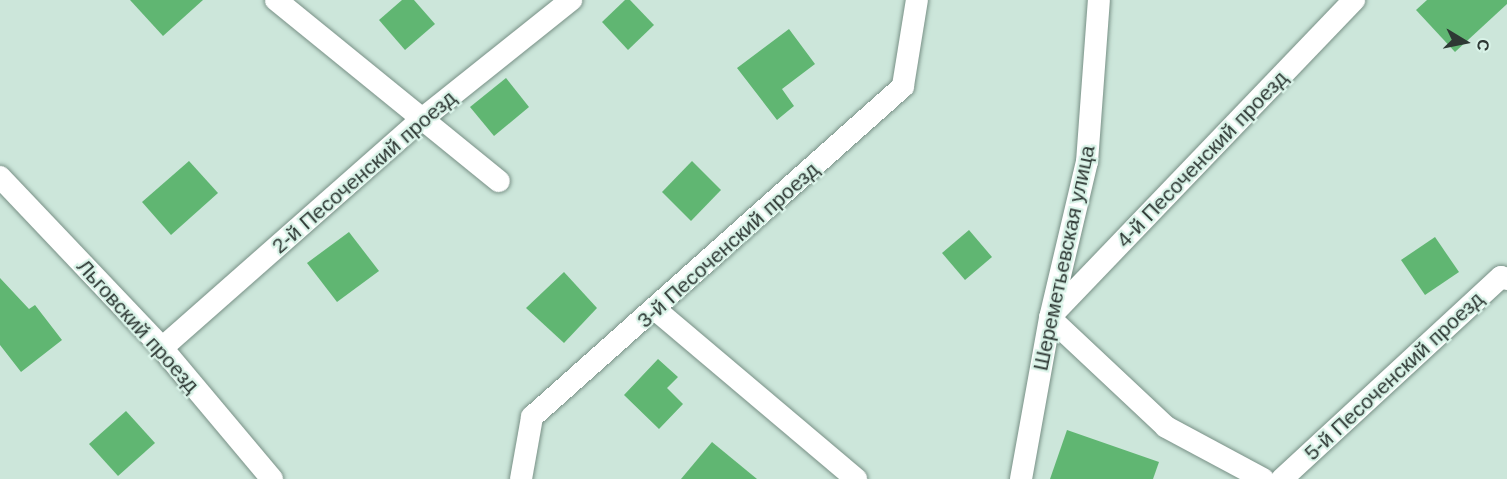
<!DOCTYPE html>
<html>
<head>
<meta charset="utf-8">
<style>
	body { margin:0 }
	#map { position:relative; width:1507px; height:479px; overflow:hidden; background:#cce6da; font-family:Arial,sans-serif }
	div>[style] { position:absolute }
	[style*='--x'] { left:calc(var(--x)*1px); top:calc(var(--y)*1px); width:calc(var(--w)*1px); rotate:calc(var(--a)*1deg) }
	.building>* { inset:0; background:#60b672 }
	.roads { filter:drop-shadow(0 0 2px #789086) drop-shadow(0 0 2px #789086) }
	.minor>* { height:22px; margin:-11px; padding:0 11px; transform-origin:11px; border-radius:11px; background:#fff }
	span { translate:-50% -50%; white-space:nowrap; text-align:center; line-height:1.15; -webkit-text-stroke:4.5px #d9f3e8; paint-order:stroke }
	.street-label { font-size:21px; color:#2e3834 }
	.north { position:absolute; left:1435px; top:12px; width:60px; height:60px; -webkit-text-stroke:4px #d9f3e8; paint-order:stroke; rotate:100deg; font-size:16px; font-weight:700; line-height:24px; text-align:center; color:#2e3834 }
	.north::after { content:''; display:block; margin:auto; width:21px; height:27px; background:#2e3834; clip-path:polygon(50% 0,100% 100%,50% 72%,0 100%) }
</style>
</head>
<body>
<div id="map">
	<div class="building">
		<i style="clip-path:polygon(130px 0,203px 0,163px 36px)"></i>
		<i style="clip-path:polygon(402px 0,414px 0,435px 24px,405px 50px,379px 20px)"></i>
		<i style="clip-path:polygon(625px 0,630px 0,654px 25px,628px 50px,602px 22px)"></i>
		<i style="clip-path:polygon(1427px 0,1507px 0,1507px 4px,1455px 52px,1416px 10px)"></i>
		<i style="clip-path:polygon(789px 29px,815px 64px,782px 89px,794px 106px,777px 120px,737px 68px)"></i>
		<i style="clip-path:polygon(506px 78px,529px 107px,494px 136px,470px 107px)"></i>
		<i style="clip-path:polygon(189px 161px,218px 193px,171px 235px,142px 202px)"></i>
		<i style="clip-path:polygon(692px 161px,721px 190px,691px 221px,662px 192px)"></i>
		<i style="clip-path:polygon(969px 230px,992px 257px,965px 280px,942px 253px)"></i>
		<i style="clip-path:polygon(349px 232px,379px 271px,337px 302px,307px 263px)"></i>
		<i style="clip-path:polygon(1435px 237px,1459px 272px,1425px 295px,1401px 260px)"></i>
		<i style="clip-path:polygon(564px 272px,597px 308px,564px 343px,526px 308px)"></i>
		<i style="clip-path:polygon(0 278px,29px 309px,35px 305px,62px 340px,21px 372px,0 345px)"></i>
		<i style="clip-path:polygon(658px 359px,678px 377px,667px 388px,683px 404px,659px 429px,624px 395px)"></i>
		<i style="clip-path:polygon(126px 411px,155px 443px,118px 476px,89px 444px)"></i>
		<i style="clip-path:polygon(1067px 430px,1159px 462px,1153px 479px,1050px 479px)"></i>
		<i style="clip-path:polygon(712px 442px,757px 479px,681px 479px)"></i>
	</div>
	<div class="roads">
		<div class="minor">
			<i style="--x:276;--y:0;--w:287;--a:39.1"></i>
			<i style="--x:0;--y:177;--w:236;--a:46.5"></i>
			<i style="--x:162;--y:348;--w:171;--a:50"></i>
			<i style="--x:656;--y:310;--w:262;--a:40.2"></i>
			<i style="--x:1051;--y:316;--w:438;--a:-46.2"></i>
			<i style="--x:1050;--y:318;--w:159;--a:43.2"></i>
			<i style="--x:1166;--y:427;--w:110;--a:28.2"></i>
			<i style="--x:162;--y:348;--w:346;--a:-41.4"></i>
			<i style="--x:422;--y:119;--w:191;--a:-38.6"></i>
			<i style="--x:521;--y:479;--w:63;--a:-79.9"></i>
			<i style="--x:532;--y:417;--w:497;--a:-41.7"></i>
			<i style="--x:903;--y:86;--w:87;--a:-80.8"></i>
			<i style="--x:1021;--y:479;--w:164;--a:-79.8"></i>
			<i style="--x:1050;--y:318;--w:160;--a:-76.7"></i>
			<i style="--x:1087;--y:162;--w:162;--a:-85.8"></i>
			<i style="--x:1282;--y:479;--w:298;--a:-42.7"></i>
			<i style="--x:1501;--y:277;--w:6;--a:18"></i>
		</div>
	</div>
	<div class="street-label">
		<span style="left:1202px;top:159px;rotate:-46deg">4-й Песоченский проезд</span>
		<span style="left:364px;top:172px;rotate:-41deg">2-й Песоченский проезд</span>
		<span style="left:728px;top:245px;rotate:-42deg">3-й Песоченский проезд</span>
		<span style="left:1064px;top:258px;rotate:-78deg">Шереметьевская улица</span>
		<span style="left:138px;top:326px;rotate:48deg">Льговский проезд</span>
		<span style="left:1394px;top:376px;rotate:-43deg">5-й Песоченский проезд</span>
	</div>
	<div class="north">С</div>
</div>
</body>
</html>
